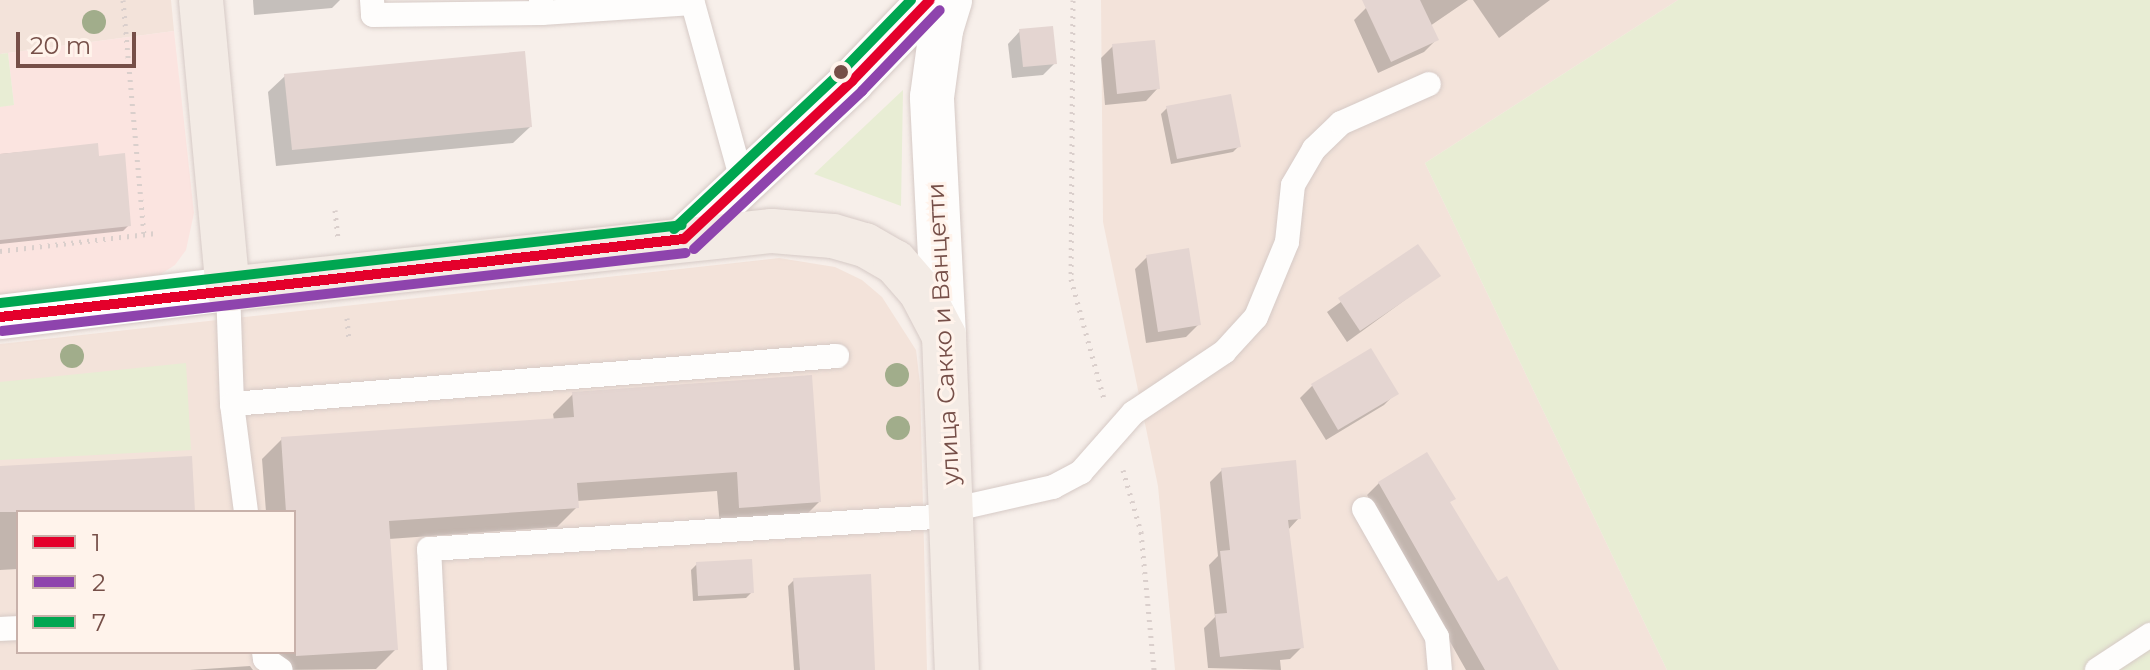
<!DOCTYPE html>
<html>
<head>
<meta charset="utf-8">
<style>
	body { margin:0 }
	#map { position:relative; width:2150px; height:670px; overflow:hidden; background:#f7efea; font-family:Montserrat,sans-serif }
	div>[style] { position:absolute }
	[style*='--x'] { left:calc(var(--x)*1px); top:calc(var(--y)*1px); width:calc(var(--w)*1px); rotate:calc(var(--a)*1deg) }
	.residential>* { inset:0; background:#f3e3da }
	.commercial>* { inset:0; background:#fbe4e0 }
	.green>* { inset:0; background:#e8edd4 }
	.shadow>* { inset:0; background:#0003 }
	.building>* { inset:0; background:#e4d5d1 }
	.path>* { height:5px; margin-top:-2.5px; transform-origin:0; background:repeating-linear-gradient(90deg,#dacfcc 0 2px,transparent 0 8px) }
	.roads { filter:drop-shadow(0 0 2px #d6cac6) drop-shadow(0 0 2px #d6cac6) }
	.service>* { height:24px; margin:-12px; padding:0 12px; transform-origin:12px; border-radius:12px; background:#fefdfc }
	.minor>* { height:44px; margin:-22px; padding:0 22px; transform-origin:22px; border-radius:22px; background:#fefdfc }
	.tertiary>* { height:44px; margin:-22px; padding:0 22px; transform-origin:22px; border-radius:22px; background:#fefdfc }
	.primary>* { height:44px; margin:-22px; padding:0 22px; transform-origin:22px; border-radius:22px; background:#f3ebe5 }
	.bus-1>* { height:10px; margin:-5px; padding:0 5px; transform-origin:5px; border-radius:5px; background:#e4002b }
	.bus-2>* { height:10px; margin:-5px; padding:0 5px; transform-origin:5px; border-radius:5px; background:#8e44ad }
	.bus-3>* { height:10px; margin:-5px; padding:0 5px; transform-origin:5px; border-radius:5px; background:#00a651 }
	.trees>* { width:24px; height:24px; margin:-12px; border-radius:50%; background:#a1ad8b }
	.dots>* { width:22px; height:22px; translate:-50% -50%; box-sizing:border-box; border:4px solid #fff3eb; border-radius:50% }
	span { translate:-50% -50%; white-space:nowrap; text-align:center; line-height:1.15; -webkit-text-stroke:6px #fff3eb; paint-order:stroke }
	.street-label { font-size:24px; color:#764f48 }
	.legend { position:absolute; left:16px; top:510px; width:280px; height:144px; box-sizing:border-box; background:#fff3eb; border:2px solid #c8b1aa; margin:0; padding:10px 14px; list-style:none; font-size:24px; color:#764f48 }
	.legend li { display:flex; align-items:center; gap:16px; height:40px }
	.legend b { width:40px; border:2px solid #c8b1aa }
	.scale { position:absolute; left:16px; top:32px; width:120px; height:36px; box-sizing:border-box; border:4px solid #764f48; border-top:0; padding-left:10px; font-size:24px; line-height:28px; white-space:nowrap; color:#764f48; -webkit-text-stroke:6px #fff3eb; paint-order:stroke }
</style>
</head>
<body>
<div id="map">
	<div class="residential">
		<i style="clip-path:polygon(0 0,171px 0,174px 31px,0 54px)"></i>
		<i style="clip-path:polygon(1101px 0,1678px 0,1425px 163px,1667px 670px,1175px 670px,1158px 486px,1103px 222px)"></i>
		<i style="clip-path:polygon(evenodd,779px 258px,835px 267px,862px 280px,882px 297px,916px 350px,920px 384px,927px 670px,0 670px,0 344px,779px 258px,18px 512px,294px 512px,294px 652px,18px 652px,18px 512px)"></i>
	</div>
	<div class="commercial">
		<i style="clip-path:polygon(174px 31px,194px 213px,186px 250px,175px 265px,158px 276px,0 297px,0 107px,14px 104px,8px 53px)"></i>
	</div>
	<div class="green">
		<i style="clip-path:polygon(1678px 0,2150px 0,2150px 670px,1667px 670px,1425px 163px)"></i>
		<i style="clip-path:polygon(8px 53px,14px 105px,0 107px,0 54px)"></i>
		<i style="clip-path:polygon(903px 90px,901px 206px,814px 174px)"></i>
		<i style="clip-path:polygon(186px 363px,191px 450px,0 460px,0 382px)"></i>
	</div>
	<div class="shadow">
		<i style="clip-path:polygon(253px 0,340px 0,332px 8px,254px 15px)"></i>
		<i style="clip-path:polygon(1383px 0,1468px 0,1430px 26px,1436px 40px,1424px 52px,1378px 73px,1354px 20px,1366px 8px)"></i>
		<i style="clip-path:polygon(1473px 0,1550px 0,1499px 38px)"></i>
		<i style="clip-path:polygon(1020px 31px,1055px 63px,1043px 75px,1012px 78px,1008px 44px)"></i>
		<i style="clip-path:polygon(1113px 46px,1158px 88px,1146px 101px,1105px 105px,1101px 58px)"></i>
		<i style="clip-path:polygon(285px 76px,530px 127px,513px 143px,276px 166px,268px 92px)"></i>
		<i style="clip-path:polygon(1167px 108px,1239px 146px,1233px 152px,1171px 164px,1161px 114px)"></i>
		<i style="clip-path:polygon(96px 145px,97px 158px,129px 225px,123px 231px,0 244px,0 154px)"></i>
		<i style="clip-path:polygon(1418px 246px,1438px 276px,1347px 342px,1327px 312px)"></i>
		<i style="clip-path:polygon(1147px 257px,1198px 325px,1186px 337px,1146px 343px,1135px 269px)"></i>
		<i style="clip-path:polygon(1370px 351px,1396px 393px,1384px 405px,1326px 440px,1300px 398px,1312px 386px)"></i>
		<i style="clip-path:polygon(573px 394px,819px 502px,799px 522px,720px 527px,717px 491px,577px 501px,577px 507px,557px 527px,389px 539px,396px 649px,376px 669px,276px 670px,275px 652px,294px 652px,294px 512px,266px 512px,262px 459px,282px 439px,554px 420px,553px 414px)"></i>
		<i style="clip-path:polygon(0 468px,193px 512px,18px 512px,18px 569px,0 570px)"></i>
		<i style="clip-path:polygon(1222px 470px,1299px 518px,1287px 531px,1302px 647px,1290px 659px,1280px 660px,1281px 670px,1208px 668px,1204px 628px,1215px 617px,1209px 565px,1218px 556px,1210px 482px)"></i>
		<i style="clip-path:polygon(1379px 483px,1448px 503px,1497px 584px,1556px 670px,1466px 670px,1367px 495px)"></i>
		<i style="clip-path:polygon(697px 564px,752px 592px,746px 598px,693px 601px,691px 570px)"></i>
		<i style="clip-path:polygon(794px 580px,873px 670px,794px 670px,788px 586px)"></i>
		<i style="clip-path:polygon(250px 666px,253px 670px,190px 670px)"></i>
	</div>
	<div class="building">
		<i style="clip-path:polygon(1362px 0,1420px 0,1439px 40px,1391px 62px)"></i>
		<i style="clip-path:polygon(1053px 26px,1057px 64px,1023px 67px,1019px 29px)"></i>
		<i style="clip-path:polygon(1155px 40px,1160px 89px,1117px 94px,1112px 44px)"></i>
		<i style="clip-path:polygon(525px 51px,532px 127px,292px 150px,284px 74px)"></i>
		<i style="clip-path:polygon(1231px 94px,1241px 147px,1177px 159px,1166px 106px)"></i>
		<i style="clip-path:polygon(98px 143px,99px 156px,125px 153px,131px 226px,0 240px,0 154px)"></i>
		<i style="clip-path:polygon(1418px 244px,1441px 276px,1360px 331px,1338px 298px)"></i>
		<i style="clip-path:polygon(1189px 248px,1201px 325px,1158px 332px,1146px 255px)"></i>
		<i style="clip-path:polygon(1371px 348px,1399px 394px,1338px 430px,1311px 384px)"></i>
		<i style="clip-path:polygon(812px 375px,821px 502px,739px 508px,737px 472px,577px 483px,579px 508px,389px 521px,398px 650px,296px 656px,294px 512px,286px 512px,281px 437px,574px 417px,572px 392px)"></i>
		<i style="clip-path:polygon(1427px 452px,1456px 499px,1450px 502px,1498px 581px,1507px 576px,1559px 670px,1485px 670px,1378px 482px)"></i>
		<i style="clip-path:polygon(192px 456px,195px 512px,0 512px,0 466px)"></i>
		<i style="clip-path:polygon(1296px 460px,1301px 519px,1288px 520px,1304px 648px,1220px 657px,1215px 614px,1227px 613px,1220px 551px,1230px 550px,1221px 468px)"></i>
		<i style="clip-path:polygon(752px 559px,754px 593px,698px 596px,696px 562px)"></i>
		<i style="clip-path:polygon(871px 574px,875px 670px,800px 670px,793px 578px)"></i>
	</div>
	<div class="path">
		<i style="--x:123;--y:0;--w:235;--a:84.9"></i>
		<i style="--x:1073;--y:0;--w:279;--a:90.4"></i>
		<i style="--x:1071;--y:279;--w:124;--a:74.6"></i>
		<i style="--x:335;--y:210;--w:27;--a:84"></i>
		<i style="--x:0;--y:251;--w:157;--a:-6.6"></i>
		<i style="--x:347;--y:318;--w:21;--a:85"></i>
		<i style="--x:1123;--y:470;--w:65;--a:73.8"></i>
		<i style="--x:1141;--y:532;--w:139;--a:84.6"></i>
	</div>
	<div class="roads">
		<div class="service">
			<i style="--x:372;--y:0;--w:15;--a:86"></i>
			<i style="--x:373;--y:15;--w:169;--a:-0.7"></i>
			<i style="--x:541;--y:0;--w:13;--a:86"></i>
			<i style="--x:542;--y:13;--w:151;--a:-3.8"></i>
			<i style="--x:692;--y:0;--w:191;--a:74.5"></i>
			<i style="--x:228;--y:289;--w:115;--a:88"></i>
			<i style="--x:232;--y:404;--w:109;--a:82.6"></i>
			<i style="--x:232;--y:404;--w:607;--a:-4.54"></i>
			<i style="--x:1364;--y:509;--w:147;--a:60.3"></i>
			<i style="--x:1437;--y:637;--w:33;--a:85"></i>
			<i style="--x:951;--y:510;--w:105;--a:-12.7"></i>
			<i style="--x:1053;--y:487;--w:32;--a:-28"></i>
			<i style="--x:1081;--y:472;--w:79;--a:-48.6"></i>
			<i style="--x:1133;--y:413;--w:110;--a:-33.8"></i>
			<i style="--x:1224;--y:352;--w:47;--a:-47.6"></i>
			<i style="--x:1256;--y:317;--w:81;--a:-67.5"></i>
			<i style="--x:1287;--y:242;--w:57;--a:-84"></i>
			<i style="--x:1293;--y:185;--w:42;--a:-59.7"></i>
			<i style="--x:1314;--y:149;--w:37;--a:-44"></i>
			<i style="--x:1341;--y:123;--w:96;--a:-23.9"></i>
			<i style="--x:0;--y:629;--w:18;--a:-3"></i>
			<i style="--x:264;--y:652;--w:7;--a:82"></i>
			<i style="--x:265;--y:659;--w:19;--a:35"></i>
			<i style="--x:435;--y:670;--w:121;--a:-92.8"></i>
			<i style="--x:429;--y:549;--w:523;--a:-3.62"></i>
			<i style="--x:2097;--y:670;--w:64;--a:-33.4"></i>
		</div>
		<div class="minor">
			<i style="--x:0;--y:317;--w:230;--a:-7"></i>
		</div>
		<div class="tertiary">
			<i style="--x:684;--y:239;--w:231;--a:-43.2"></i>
			<i style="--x:852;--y:81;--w:112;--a:-46.1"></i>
			<i style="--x:944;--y:336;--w:239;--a:-92.9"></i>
			<i style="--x:932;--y:97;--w:68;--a:-82.3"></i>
			<i style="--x:941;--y:30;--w:31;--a:-73"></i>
		</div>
		<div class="primary">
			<i style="--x:201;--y:0;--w:290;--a:84.7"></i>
			<i style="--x:228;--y:289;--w:547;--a:-6.09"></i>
			<i style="--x:772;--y:231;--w:61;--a:4.7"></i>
			<i style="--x:833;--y:236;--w:33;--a:16"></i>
			<i style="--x:865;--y:245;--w:34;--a:30"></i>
			<i style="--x:895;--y:262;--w:40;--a:49"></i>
			<i style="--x:921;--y:292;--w:50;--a:62.4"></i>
			<i style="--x:944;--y:336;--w:334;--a:87.8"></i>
		</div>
	</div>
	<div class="bus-1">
		<i style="--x:684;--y:239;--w:231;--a:-43.2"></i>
		<i style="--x:852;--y:81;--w:112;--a:-46.1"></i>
		<i style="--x:0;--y:317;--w:688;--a:-6.51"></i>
	</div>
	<div class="bus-2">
		<i style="--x:694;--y:249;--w:231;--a:-43.2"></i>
		<i style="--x:862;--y:91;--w:112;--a:-46.1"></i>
		<i style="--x:2;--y:331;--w:688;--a:-6.51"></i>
	</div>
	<div class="bus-3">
		<i style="--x:674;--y:229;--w:231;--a:-43.2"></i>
		<i style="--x:842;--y:71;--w:99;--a:-45.8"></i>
		<i style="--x:0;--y:303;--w:686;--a:-6.52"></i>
	</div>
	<div class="trees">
		<i style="left:94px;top:22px"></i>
		<i style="left:72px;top:356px"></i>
		<i style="left:897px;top:375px"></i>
		<i style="left:898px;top:428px"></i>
	</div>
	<div class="dots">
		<i style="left:841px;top:72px;background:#764f48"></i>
	</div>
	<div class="street-label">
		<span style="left:943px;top:334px;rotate:-93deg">улица Сакко и Ванцетти</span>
	</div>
	<ul class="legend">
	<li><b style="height:10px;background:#e4002b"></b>1</li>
	<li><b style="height:10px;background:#8e44ad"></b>2</li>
	<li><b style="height:10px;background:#00a651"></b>7</li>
	</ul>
	<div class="scale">20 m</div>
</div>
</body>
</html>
